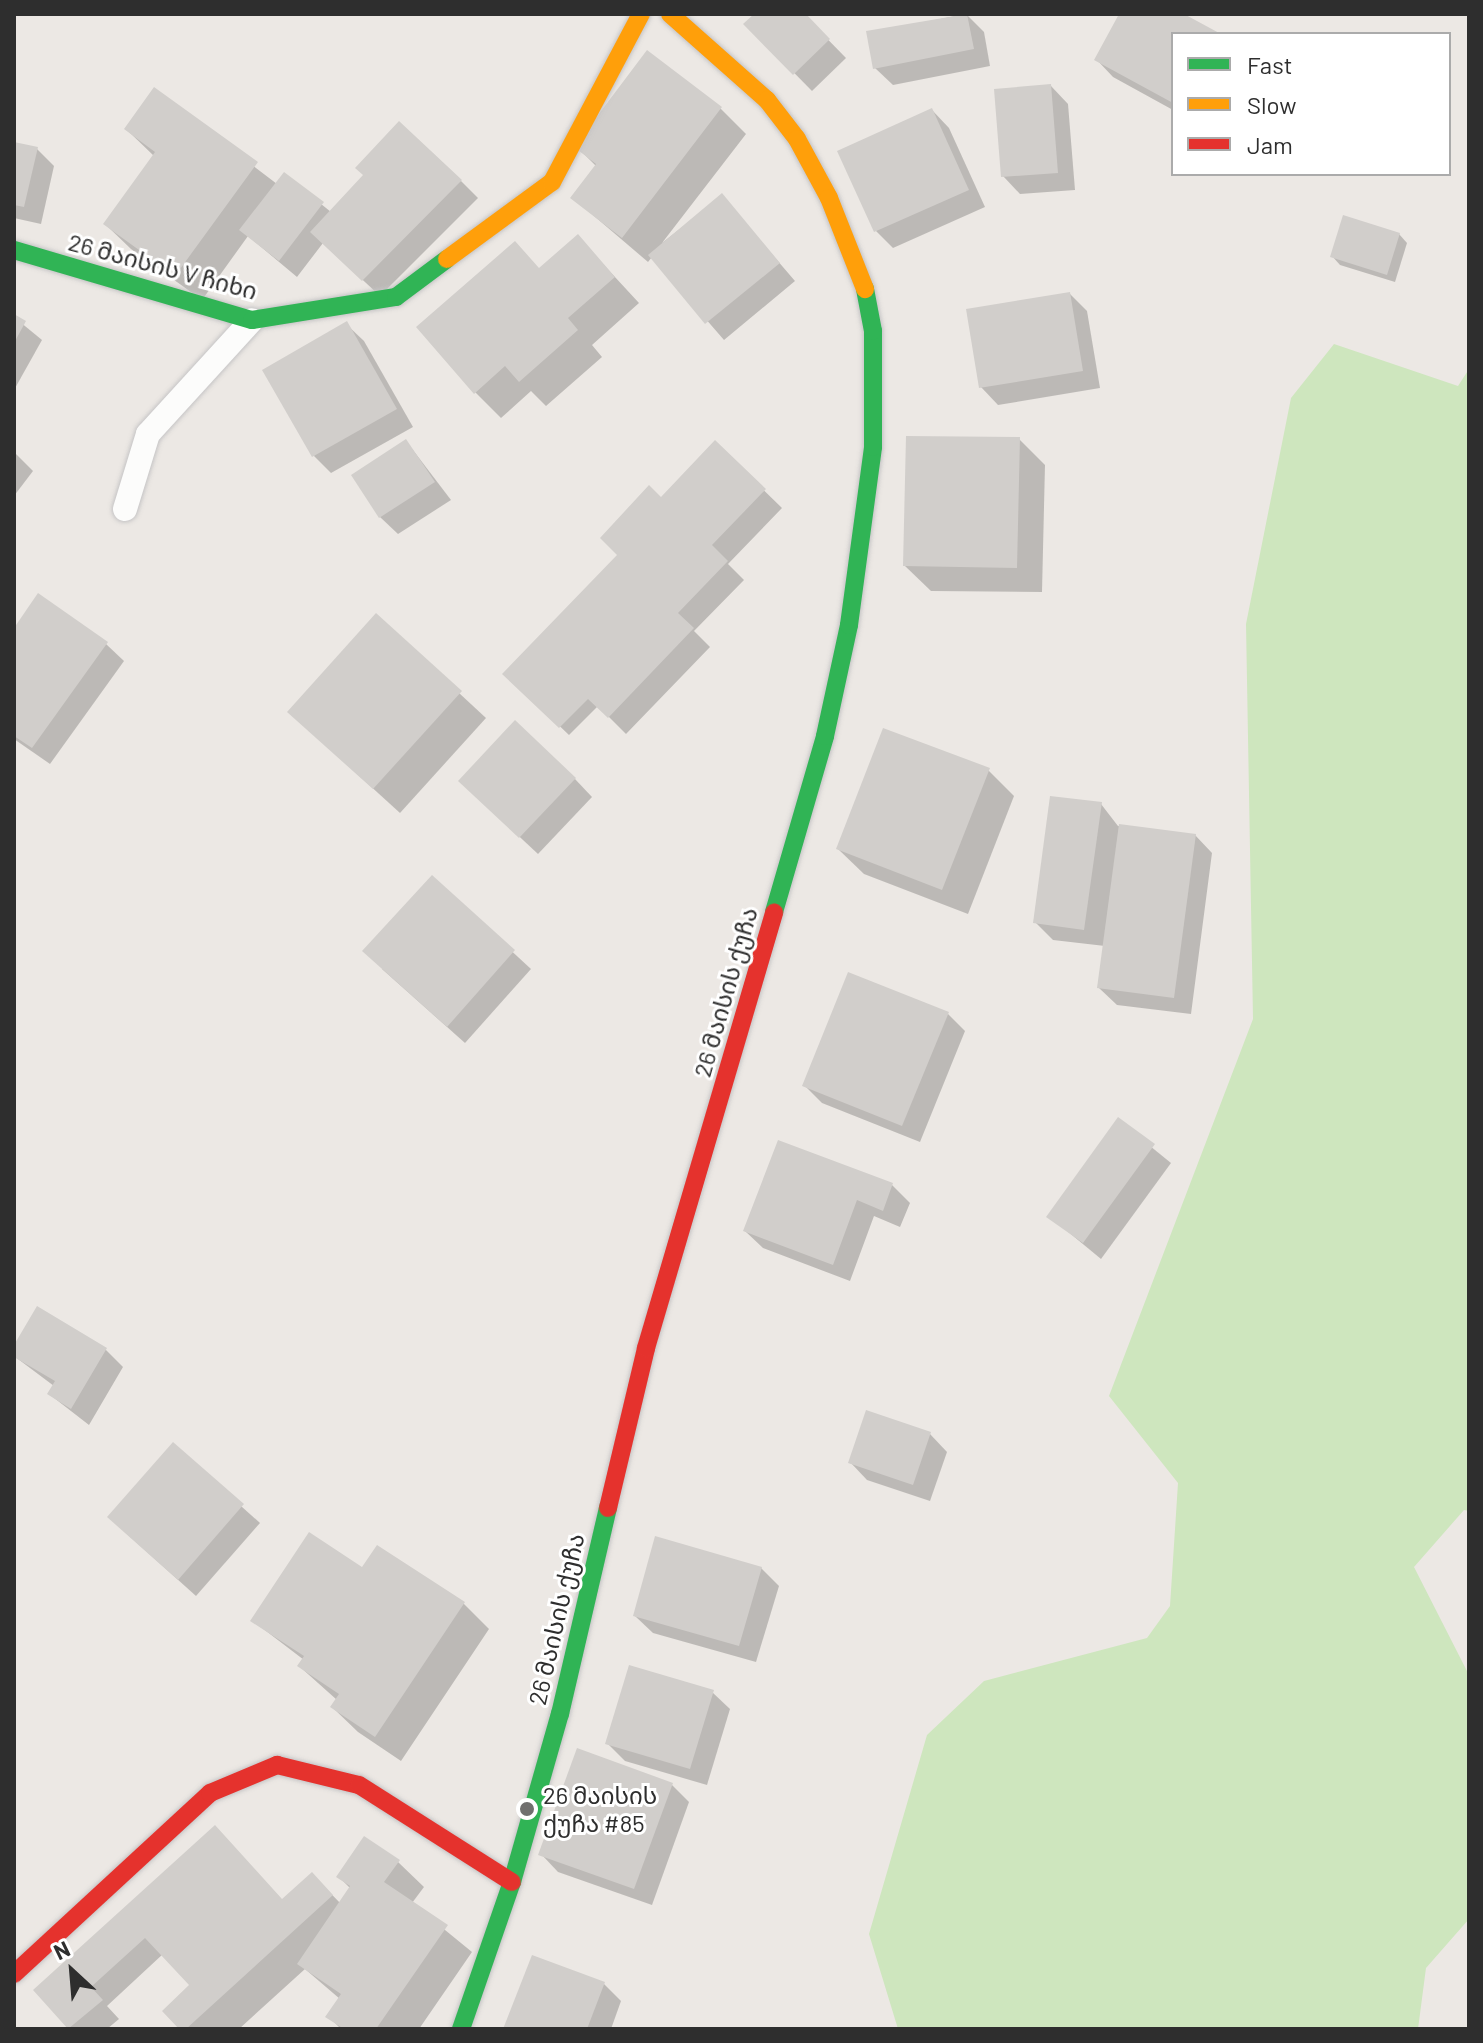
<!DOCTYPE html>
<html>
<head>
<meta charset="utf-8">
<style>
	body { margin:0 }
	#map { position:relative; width:1483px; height:2043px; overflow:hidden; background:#ece8e4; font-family:Barlow,"Noto Sans Georgian",sans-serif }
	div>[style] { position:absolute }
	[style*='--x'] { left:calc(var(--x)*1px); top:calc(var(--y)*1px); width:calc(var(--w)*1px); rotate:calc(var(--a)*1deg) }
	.green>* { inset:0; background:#cee6be }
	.shadow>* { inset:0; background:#0003 }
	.building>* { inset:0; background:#d1cecb }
	.roads { filter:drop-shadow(0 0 2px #c5c4c5) drop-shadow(0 0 2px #c5c4c5) }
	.lane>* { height:24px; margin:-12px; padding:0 12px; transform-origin:12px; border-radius:12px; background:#fcfcfb }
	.fast>* { height:18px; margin:-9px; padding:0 9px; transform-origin:9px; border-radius:9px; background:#30b455 }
	.slow>* { height:18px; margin:-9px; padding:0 9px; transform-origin:9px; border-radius:9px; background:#ff9f0a }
	.jam>* { height:18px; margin:-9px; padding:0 9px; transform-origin:9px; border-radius:9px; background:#e5322d }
	.dots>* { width:22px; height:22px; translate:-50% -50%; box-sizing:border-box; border:4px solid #fff; border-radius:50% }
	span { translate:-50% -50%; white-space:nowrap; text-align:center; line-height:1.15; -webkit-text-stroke:6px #fff; paint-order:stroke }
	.street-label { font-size:24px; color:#2e2e2e }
	.poi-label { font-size:24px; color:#2e2e2e }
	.left { translate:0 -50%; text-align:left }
	.frame { position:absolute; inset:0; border:16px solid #2e2e2e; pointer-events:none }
	.legend { position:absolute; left:1171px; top:32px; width:280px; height:144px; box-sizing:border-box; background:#fff; border:2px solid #ababab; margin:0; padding:10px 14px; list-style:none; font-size:24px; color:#2e2e2e }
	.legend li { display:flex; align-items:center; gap:16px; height:40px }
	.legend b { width:40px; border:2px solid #ababab }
	.north { position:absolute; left:32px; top:1931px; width:80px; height:80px; -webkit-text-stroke:6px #fff; paint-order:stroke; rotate:334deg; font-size:22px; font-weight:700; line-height:32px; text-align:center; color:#2e2e2e }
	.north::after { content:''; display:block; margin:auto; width:28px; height:36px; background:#2e2e2e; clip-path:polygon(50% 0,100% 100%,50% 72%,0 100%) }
</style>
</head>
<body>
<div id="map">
	<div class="green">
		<i style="clip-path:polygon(1334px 344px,1458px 386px,1469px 369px,1469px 1511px,1464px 1510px,1414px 1567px,1469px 1675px,1469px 1919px,1426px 1968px,1418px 2029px,898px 2029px,869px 1934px,927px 1735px,984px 1681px,1147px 1638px,1170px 1606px,1178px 1483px,1109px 1396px,1253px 1019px,1246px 624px,1291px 398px)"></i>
	</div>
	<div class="shadow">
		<i style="clip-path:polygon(756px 14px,803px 14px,846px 58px,812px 91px,746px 24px)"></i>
		<i style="clip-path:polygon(966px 14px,984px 32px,990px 66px,893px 85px,875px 68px,868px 33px)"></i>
		<i style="clip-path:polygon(1122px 14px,1180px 14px,1216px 34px,1173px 34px,1173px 110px,1113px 77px,1096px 59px)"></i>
		<i style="clip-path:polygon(1051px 86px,1068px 104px,1075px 190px,1020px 194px,1003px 176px)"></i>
		<i style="clip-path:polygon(154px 90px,277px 184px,285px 175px,331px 212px,461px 181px,478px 198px,380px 296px,323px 243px,297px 277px,248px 236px,202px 300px,131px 249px,105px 224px,154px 156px,126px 129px)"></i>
		<i style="clip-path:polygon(720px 108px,746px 134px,662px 243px,722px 196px,795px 281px,724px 340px,652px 257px,648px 262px,573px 198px,597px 167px,576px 146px)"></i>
		<i style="clip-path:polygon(932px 110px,949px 128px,985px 207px,893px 248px,876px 231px)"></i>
		<i style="clip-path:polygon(14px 144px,37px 149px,54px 166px,41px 224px,14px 218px)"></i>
		<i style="clip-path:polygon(1399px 234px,1407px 243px,1395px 282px,1340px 265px,1332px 256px)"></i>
		<i style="clip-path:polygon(578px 237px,639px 303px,592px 345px,602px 357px,546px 406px,531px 391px,501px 418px,475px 392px)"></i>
		<i style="clip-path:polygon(1070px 294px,1087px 311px,1100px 388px,998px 405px,981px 387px)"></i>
		<i style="clip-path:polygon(14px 317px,42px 340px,14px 390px)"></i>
		<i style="clip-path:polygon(346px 324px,364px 341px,413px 427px,331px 473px,314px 456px)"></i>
		<i style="clip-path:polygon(1019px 439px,1045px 465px,1042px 592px,931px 591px,905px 566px)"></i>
		<i style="clip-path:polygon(406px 441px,451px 500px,398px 534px,380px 517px)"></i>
		<i style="clip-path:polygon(715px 443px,782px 508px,728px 564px,744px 580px,694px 631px,710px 647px,626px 734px,598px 706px,569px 735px,505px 674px,619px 555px,661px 499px)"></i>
		<i style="clip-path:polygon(14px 452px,33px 471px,14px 496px)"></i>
		<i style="clip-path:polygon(376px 616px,486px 718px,400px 813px,289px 712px)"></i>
		<i style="clip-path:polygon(14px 631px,106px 644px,124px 661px,50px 764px,14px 739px)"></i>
		<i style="clip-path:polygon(988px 770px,1014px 796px,968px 914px,864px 874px,838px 849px)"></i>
		<i style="clip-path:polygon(575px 779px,592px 797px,538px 854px,478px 798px)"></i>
		<i style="clip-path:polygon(1101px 804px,1118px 826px,1195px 835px,1212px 853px,1191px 1014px,1117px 1005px,1099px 988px,1105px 946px,1053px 940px,1035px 922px)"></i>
		<i style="clip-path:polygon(432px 878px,531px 969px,465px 1043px,382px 969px)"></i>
		<i style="clip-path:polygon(948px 1014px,965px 1031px,920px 1142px,822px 1103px,805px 1086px)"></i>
		<i style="clip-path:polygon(1118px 1120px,1171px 1163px,1101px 1259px,1049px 1216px)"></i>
		<i style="clip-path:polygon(892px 1185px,910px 1203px,900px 1227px,874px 1216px,850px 1281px,763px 1248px,745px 1231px)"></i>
		<i style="clip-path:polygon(38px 1309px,106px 1350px,123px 1367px,89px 1425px,49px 1394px,54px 1386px,14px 1356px)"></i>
		<i style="clip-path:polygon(930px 1434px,947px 1452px,930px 1501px,867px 1480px,850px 1462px)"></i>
		<i style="clip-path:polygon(173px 1445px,260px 1523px,196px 1596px,127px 1534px)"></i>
		<i style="clip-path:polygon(761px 1568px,779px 1586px,756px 1662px,653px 1633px,635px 1616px)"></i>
		<i style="clip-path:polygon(363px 1570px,463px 1603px,489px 1629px,401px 1761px,358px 1732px,332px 1707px,337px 1700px,299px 1666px,304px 1660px,253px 1621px)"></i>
		<i style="clip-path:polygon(712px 1692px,730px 1709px,707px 1785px,625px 1761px,607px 1743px)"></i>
		<i style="clip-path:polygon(672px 1785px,689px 1802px,652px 1905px,558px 1872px,541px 1854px)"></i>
		<i style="clip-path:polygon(215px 1828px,283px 1901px,312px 1874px,341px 1904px,351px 1889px,339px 1877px,398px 1862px,424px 1887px,412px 1903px,472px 1952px,419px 2029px,341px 2029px,328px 2016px,340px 1999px,305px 1969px,239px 2029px,182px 2029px,192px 1985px,163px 1954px,107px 2006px,119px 2019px,107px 2029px,71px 2029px,36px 1991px)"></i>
		<i style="clip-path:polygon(604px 1984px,621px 2001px,611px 2029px,506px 2029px)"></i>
	</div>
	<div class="building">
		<i style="clip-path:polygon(754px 14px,806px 14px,830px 39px,793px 75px,743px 24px)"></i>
		<i style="clip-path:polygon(967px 14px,974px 49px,873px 69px,866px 31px)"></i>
		<i style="clip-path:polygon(1119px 14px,1184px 14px,1221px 34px,1173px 34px,1173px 103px,1094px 60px)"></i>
		<i style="clip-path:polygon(647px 50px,722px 107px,622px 238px,570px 198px,596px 164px,574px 147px)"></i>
		<i style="clip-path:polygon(1051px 84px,1058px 173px,1001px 177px,994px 89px)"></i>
		<i style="clip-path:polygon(154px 87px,258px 162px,175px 276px,103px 224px,155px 152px,124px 129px)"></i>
		<i style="clip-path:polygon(932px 108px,969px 190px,874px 232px,837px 151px)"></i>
		<i style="clip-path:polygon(399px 121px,462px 180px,362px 281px,310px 232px,363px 175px,355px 168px)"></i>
		<i style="clip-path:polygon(14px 142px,38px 147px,24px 207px,14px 205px)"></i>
		<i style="clip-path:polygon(284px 172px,324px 202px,279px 261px,239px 230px)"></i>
		<i style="clip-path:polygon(722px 193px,780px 263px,705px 324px,648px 255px)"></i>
		<i style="clip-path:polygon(1343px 215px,1400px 233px,1387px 275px,1330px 257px)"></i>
		<i style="clip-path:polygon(578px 234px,615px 277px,568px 318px,578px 330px,519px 382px,505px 366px,474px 394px,416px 327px,515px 241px,539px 268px)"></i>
		<i style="clip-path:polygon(1070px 292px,1083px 371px,979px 388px,966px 309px)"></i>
		<i style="clip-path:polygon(14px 314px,26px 321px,14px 343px)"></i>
		<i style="clip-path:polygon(347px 321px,397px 409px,312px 457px,262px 370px)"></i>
		<i style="clip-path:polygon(906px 436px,1020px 437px,1017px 568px,903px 566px)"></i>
		<i style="clip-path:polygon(406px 439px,435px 482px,379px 518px,351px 475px)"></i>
		<i style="clip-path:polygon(715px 440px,766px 489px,712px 545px,728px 561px,678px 613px,694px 628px,608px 718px,588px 699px,559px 728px,502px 674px,617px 555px,600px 538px,649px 485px,661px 497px)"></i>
		<i style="clip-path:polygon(38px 593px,108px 642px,32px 748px,14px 736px,14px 628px)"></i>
		<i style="clip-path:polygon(376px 613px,462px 691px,373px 789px,287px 712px)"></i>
		<i style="clip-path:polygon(515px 720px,576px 778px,519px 838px,458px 781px)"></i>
		<i style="clip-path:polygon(883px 728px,990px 768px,942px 890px,836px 849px)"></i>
		<i style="clip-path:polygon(1050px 796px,1102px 802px,1084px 930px,1033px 923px)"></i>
		<i style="clip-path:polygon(1119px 824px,1196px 834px,1174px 998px,1097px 988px)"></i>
		<i style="clip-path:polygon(432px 875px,515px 950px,447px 1027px,362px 951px)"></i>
		<i style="clip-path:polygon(848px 972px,949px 1012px,902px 1126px,802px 1086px)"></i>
		<i style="clip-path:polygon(1118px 1117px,1155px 1144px,1083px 1243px,1046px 1217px)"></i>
		<i style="clip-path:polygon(778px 1140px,893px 1183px,883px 1211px,857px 1200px,833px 1265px,743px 1231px)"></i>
		<i style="clip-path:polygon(37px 1306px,107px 1348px,71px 1409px,47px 1394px,55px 1381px,14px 1357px,14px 1345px)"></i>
		<i style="clip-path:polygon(866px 1410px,931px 1432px,913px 1485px,848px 1463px)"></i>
		<i style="clip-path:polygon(173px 1442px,244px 1504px,178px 1580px,107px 1517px)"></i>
		<i style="clip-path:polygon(309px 1532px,362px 1567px,377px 1545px,465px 1602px,375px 1737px,330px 1707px,339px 1694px,297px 1666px,304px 1656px,250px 1621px)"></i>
		<i style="clip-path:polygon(655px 1536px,762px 1567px,739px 1646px,633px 1616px)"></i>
		<i style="clip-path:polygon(629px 1665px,714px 1690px,690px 1769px,605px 1744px)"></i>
		<i style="clip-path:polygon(577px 1748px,673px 1783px,634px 1889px,538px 1855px)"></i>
		<i style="clip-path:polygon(215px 1825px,282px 1899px,312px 1872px,333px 1895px,186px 2029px,179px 2029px,162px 2011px,189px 1985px,145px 1938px,91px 1987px,103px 2000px,68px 2029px,33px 1990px)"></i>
		<i style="clip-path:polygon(364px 1836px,400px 1860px,384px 1882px,448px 1925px,376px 2029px,344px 2029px,325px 2017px,341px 1994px,297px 1964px,350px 1886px,336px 1877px)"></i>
		<i style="clip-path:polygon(532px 1955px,605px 1982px,587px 2029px,503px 2029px)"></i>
	</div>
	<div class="roads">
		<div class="lane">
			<i style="--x:125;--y:509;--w:78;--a:-73"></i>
			<i style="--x:148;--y:434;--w:154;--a:-47.6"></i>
		</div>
		<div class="fast">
			<i style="--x:14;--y:250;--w:248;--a:16.4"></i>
			<i style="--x:252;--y:320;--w:146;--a:-9.1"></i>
			<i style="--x:396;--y:297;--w:64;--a:-36.7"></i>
			<i style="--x:774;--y:912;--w:183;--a:-73.8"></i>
			<i style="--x:825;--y:736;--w:114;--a:-77.8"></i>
			<i style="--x:849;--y:625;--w:180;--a:-82.3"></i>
			<i style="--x:873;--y:447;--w:116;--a:-90"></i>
			<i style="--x:873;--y:331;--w:43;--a:-100.8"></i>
			<i style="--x:461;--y:2029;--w:156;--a:-70.9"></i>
			<i style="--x:512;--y:1882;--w:175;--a:-74.1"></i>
			<i style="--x:560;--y:1714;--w:212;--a:-76.9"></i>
		</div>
		<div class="slow">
			<i style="--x:670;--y:14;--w:130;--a:41.6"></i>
			<i style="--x:767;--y:100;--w:49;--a:52.4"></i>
			<i style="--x:797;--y:139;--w:67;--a:61.5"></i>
			<i style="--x:829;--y:198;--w:98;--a:68.4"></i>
			<i style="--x:447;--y:259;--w:130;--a:-36.3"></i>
			<i style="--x:552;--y:182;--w:190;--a:-62.1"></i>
		</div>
		<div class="jam">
			<i style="--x:608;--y:1508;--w:164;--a:-76.6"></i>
			<i style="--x:646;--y:1348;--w:454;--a:-73.6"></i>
			<i style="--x:14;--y:1974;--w:267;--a:-42.7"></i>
			<i style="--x:210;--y:1793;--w:73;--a:-22.7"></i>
			<i style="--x:277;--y:1765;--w:84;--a:13.7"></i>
			<i style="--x:359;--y:1785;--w:181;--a:32.4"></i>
		</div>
	</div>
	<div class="dots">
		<i style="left:527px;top:1809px;background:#706f6e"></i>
	</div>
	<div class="street-label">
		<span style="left:163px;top:266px;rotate:15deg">26 მაისის V ჩიხი</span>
		<span style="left:725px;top:992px;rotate:-74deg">26 მაისის ქუჩა</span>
		<span style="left:556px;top:1619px;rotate:-77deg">26 მაისის ქუჩა</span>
	</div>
	<div class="poi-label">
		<span class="left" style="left:543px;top:1809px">26 მაისის<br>ქუჩა #85</span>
	</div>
	<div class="frame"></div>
	<ul class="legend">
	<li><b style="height:10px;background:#30b455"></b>Fast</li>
	<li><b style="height:10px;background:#ff9f0a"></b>Slow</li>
	<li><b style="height:10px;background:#e5322d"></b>Jam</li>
	</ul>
	<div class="north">N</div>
</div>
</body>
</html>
